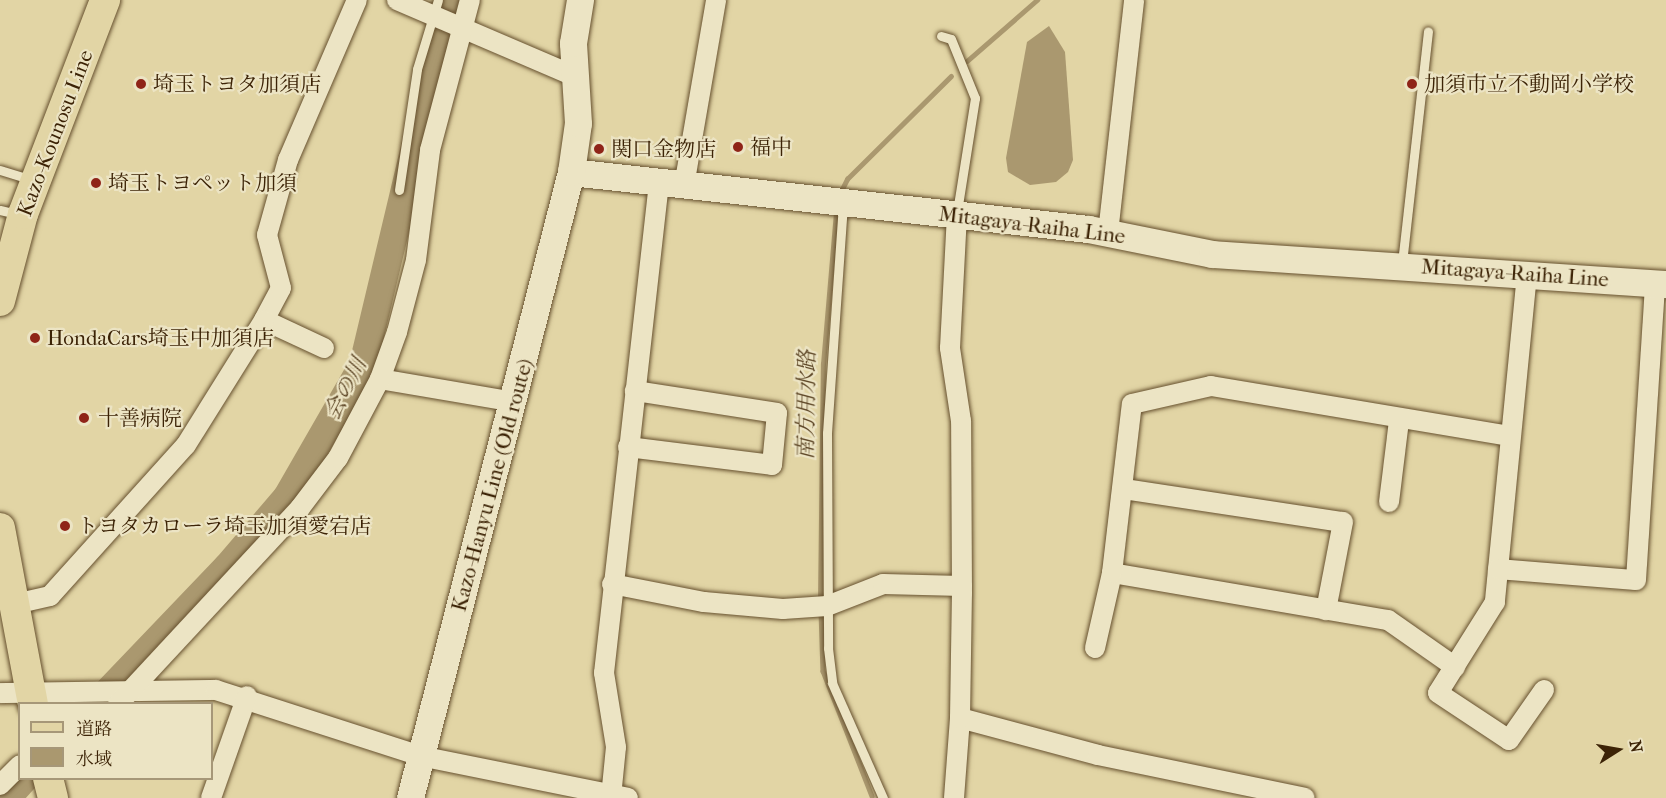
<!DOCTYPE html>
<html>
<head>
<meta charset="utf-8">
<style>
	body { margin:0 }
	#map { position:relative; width:1666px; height:798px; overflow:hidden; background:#e2d5a5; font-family:"IM FELL French Canon","Noto Serif JP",serif }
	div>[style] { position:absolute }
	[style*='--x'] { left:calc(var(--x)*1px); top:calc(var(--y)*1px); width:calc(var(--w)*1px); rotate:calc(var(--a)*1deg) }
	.water>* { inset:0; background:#aa986f }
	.stream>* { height:4.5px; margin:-2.25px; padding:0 2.25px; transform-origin:2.25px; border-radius:2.25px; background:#aa986f }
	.river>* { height:28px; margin:-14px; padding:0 14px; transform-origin:14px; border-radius:14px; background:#aa986f }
	.roads { filter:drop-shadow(0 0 2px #66502e) drop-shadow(0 0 2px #66502e) }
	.lane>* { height:9px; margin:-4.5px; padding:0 4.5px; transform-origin:4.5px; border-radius:4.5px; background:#ece4c4 }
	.street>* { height:20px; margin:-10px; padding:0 10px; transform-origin:10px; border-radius:10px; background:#ece4c4 }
	.secondary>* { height:27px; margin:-13.5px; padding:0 13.5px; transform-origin:13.5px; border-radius:13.5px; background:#ece4c4 }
	.primary>* { height:30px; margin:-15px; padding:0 15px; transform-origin:15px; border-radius:15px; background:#e2d5a5 }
	.dots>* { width:16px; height:16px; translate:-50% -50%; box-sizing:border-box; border:3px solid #ece4c4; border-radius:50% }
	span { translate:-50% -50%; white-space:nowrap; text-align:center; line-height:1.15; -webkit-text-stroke:4.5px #ece4c4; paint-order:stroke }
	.poi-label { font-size:21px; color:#3c2306 }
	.left { translate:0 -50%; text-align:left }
	.street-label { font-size:21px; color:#3c2306 }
	.water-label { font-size:22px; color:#5d4626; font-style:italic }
	.legend { position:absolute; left:18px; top:702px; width:195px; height:78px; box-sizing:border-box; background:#ece4c4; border:2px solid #a69778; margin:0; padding:8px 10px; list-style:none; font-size:18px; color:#3c2306 }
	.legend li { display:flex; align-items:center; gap:12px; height:30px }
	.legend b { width:30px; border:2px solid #a69778 }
	.north { position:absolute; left:1588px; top:720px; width:60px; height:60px; -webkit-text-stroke:4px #ece4c4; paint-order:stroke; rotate:79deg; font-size:16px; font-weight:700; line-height:24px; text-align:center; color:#3c2306 }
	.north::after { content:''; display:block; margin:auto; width:21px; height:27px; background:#3c2306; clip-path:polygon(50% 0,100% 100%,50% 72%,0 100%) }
</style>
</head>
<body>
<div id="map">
	<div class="water">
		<i style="clip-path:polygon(1049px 26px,1065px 52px,1073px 160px,1068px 172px,1056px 182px,1030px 185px,1008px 172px,1006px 158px,1027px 42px)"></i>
	</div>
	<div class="stream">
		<i style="--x:967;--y:61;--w:93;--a:-41.1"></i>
		<i style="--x:840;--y:193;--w:16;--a:-63"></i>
		<i style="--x:847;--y:179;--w:146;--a:-44.7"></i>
		<i style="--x:820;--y:600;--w:236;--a:-89.3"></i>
		<i style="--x:823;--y:364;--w:154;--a:-85.1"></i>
		<i style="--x:821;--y:612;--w:59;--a:88.1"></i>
		<i style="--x:823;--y:671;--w:134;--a:68.6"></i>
	</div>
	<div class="river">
		<i style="--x:96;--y:704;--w:190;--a:-46.3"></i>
		<i style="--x:227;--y:567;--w:92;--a:-49.4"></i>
		<i style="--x:287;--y:497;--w:152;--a:-60.1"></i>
		<i style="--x:363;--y:365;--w:375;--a:-76.6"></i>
		<i style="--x:7;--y:798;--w:27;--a:-48"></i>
	</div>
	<div class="roads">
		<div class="lane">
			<i style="--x:941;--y:36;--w:10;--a:17"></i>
			<i style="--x:951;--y:39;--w:64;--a:67.9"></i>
			<i style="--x:975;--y:98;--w:115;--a:99"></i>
			<i style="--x:0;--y:170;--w:34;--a:17"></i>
			<i style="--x:399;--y:190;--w:122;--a:-81.5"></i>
			<i style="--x:417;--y:69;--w:72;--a:-73.1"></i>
			<i style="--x:843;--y:204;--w:230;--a:94"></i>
			<i style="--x:827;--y:433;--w:215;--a:89.7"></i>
			<i style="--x:828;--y:648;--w:35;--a:83"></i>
			<i style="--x:832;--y:683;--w:126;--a:66.1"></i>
			<i style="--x:0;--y:210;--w:18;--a:13"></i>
			<i style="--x:1402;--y:263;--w:233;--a:-83.6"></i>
		</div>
		<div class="street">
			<i style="--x:397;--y:0;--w:193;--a:23.2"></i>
			<i style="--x:684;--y:186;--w:189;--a:-80.2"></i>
			<i style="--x:1108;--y:233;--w:234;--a:-83.6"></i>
			<i style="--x:1527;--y:274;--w:330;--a:95.6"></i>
			<i style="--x:1495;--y:602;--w:107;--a:122.1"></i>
			<i style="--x:1438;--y:693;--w:85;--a:33.5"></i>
			<i style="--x:1509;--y:740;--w:61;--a:-55"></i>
			<i style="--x:324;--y:348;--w:66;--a:-155"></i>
			<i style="--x:264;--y:320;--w:36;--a:-62"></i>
			<i style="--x:281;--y:288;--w:55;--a:-104.8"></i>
			<i style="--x:267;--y:235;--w:78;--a:-74.4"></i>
			<i style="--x:288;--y:160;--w:174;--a:-66.7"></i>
			<i style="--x:380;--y:379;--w:137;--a:9.7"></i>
			<i style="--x:628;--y:447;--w:145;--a:7.1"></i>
			<i style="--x:772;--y:465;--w:52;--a:-84.5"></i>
			<i style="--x:777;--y:413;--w:144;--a:-171.2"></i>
			<i style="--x:1124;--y:489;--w:221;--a:8.6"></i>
			<i style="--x:1343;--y:522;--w:90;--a:100.9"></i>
			<i style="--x:1389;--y:502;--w:83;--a:-83"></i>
			<i style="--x:1498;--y:569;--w:138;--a:4.6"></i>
			<i style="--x:1636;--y:580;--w:298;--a:-86.3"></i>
			<i style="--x:1112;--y:573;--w:280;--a:9.7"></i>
			<i style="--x:1388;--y:620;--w:82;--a:35"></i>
			<i style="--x:612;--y:584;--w:94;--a:11.1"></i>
			<i style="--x:704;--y:602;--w:79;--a:5.1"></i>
			<i style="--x:783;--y:609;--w:44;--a:-3.9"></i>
			<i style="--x:827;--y:606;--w:60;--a:-21.4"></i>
			<i style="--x:883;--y:584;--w:79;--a:1.5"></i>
			<i style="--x:15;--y:604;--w:36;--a:-13"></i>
			<i style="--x:50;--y:596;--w:203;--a:-48"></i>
			<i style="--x:186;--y:445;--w:147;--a:-58"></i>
			<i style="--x:1095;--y:648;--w:77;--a:-77.2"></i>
			<i style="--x:1112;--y:573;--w:170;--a:-83.3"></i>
			<i style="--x:1132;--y:404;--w:81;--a:-12.8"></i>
			<i style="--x:1211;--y:386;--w:302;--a:9.5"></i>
			<i style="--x:0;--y:693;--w:216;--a:-0.8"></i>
			<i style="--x:216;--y:690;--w:214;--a:17.9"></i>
			<i style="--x:420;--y:756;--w:212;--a:11.4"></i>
			<i style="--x:118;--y:704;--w:267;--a:-47.1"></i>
			<i style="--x:300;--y:508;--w:63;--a:-52.8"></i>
			<i style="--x:338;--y:458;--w:89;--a:-62"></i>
			<i style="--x:380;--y:379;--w:50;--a:-70.1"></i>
			<i style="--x:397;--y:332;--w:74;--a:-75.2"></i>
			<i style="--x:416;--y:260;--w:111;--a:-82.7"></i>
			<i style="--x:430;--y:150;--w:155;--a:-75.1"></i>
			<i style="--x:960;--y:718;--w:143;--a:15"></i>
			<i style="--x:1098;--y:755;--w:211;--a:11.7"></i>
			<i style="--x:0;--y:785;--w:28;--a:-45"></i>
			<i style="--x:611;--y:797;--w:50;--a:-84.3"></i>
			<i style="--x:616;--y:747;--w:75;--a:-99.2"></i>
			<i style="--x:604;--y:673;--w:493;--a:-83.6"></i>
			<i style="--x:211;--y:798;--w:108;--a:-70.6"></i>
			<i style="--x:954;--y:798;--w:80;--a:-85.7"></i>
			<i style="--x:960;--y:718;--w:125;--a:-89.1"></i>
			<i style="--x:962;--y:593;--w:172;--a:-90.3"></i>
			<i style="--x:961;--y:421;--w:74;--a:-98.6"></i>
			<i style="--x:950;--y:348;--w:134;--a:-87"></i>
		</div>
		<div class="secondary">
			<i style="--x:571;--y:172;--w:520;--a:6.29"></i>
			<i style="--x:1088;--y:229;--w:126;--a:11.4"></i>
			<i style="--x:1212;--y:254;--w:455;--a:3.8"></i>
			<i style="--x:410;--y:798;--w:646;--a:-75.58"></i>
			<i style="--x:571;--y:172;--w:49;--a:-81.9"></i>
			<i style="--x:578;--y:123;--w:80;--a:-93.6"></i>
			<i style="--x:573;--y:43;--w:44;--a:-80.8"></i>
		</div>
		<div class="primary">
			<i style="--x:0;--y:301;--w:90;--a:-75.2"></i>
			<i style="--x:23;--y:214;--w:229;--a:-69"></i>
			<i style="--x:0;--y:528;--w:179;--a:79.4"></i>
			<i style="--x:48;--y:778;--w:21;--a:76"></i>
		</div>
	</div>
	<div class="dots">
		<i style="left:141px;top:84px;background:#8f2418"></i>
		<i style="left:1412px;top:84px;background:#8f2418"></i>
		<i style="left:738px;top:147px;background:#8f2418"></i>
		<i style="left:599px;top:149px;background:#8f2418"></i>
		<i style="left:96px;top:183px;background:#8f2418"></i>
		<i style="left:35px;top:338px;background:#8f2418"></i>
		<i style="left:84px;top:418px;background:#8f2418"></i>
		<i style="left:65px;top:526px;background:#8f2418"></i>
	</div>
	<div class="poi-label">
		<span class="left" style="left:153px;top:84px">埼玉トヨタ加須店</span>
		<span class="left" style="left:1424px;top:84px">加須市立不動岡小学校</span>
		<span class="left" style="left:750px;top:147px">福中</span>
		<span class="left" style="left:611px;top:149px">関口金物店</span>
		<span class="left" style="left:108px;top:183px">埼玉トヨペット加須</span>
		<span class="left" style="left:47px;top:338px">HondaCars埼玉中加須店</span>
		<span class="left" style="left:98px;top:418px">十善病院</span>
		<span class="left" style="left:77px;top:526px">トヨタカローラ埼玉加須愛宕店</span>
	</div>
	<div class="street-label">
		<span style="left:55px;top:133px;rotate:-69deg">Kazo-Kounosu Line</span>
		<span style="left:1032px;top:225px;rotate:7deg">Mitagaya-Raiha Line</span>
		<span style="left:1515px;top:273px;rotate:4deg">Mitagaya-Raiha Line</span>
		<span style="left:492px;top:485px;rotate:-75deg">Kazo-Hanyu Line (Old route)</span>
	</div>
	<div class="water-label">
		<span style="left:346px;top:389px;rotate:-63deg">会の川</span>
		<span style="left:807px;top:405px;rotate:-89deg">南方用水路</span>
	</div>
	<ul class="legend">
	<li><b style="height:8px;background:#e2d5a5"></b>道路</li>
	<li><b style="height:16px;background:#aa986f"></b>水域</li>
	</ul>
	<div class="north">N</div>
</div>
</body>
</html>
